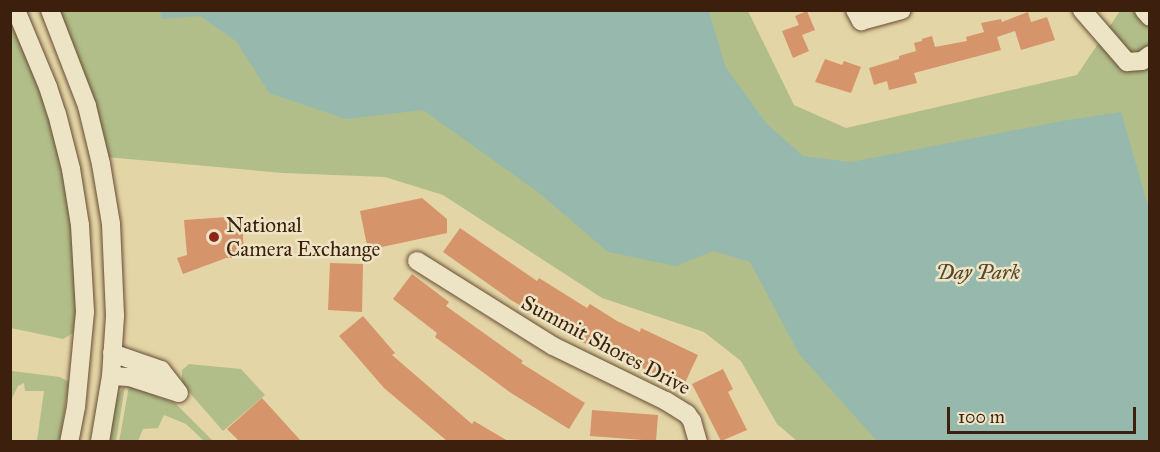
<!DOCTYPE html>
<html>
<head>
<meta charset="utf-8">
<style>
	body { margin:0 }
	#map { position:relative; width:1160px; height:452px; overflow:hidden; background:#e4d5a6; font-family:"IM FELL Great Primer",serif }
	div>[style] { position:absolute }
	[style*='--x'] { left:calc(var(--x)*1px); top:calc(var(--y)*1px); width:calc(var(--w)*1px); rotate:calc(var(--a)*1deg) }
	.green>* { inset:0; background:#b1be89 }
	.water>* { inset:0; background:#96b8ad }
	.building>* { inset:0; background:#d5946a }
	.roads { filter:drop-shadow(0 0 2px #664c32) drop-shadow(0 0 2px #664c32) }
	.minor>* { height:18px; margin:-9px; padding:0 9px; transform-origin:9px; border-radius:9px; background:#ede4c5 }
	.dots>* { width:16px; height:16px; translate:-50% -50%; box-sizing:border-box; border:3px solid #ede4c5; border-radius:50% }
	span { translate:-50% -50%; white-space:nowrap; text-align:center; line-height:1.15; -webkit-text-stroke:5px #ede4c5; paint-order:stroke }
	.poi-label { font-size:21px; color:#3c1f0c }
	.left { translate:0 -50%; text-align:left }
	.park-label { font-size:21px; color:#59472b; font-style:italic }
	.street-label { font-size:21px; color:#3c1f0c }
	.frame { position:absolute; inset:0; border:12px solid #3c1f0c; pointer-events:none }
	.scale { position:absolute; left:947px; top:407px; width:189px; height:27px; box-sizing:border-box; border:3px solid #3c1f0c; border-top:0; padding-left:8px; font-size:18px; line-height:21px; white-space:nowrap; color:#3c1f0c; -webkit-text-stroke:4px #ede4c5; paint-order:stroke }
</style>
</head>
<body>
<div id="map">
	<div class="green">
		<i style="clip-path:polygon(58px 11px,748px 11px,794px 105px,846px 128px,1077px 75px,1120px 11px,1134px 11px,1150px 28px,1149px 441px,797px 441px,777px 424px,741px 361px,704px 332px,602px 298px,443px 195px,385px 177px,283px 173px,106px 157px,97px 113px,75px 49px)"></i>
		<i style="clip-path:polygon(10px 19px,32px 69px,50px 120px,70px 210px,76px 307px,73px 333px,63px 339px,11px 328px)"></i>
		<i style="clip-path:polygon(189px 364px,241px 369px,265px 395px,223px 431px,182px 384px,182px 370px)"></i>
		<i style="clip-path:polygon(12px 371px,60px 377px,69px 382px,60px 441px,37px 441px,44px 391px,25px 391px,24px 383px,18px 386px,11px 400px)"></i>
		<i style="clip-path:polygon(125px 386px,116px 441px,108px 442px,117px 394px)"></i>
		<i style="clip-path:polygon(129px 386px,175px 403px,213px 441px,204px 441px,186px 424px,164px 415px,158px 428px,143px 429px,138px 441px,119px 442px)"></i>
	</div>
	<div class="water">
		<i style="clip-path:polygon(160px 11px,709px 11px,725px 66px,766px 123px,803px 156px,851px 162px,1062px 121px,1121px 112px,1149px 209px,1149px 441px,877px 441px,799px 354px,750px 262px,713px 251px,676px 266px,608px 252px,538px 192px,423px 110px,346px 119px,269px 93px,236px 41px,200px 16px,162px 19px)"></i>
	</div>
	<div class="building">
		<i style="clip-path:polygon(807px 11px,815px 30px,802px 35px,809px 51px,793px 58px,782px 31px,799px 25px,795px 16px)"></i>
		<i style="clip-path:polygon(1028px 12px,1031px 22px,1047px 17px,1055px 40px,1021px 50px,1015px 31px,997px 37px,1001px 50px,914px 73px,917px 83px,889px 90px,887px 81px,874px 85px,869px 68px,899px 59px,899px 56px,916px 51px,914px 43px,922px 41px,922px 39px,932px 36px,935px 47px,967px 41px,966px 37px,984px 32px,981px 23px,1001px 19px,1002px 22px)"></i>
		<i style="clip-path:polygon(825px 59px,842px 65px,844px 61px,861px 67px,851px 93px,815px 82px)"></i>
		<i style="clip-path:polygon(422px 198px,447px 219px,447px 233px,368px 250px,360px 211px)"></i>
		<i style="clip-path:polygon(242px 216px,244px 257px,226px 258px,183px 274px,177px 258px,187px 255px,184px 220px)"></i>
		<i style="clip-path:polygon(460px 228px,537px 281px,539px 278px,587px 308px,590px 304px,617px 321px,640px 332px,641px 328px,698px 355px,683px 387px,595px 346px,593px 348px,511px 300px,443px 252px)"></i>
		<i style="clip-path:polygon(330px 263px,363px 264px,362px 312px,328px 310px)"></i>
		<i style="clip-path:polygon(412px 274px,449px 302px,446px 306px,523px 361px,521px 363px,585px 403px,569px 429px,511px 393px,435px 337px,437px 333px,393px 299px)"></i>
		<i style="clip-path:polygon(363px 316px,395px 353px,392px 355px,472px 424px,474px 421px,508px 441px,447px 441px,384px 388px,339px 336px)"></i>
		<i style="clip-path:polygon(723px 369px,733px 389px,728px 392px,747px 430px,721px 441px,692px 384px)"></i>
		<i style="clip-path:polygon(262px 398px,301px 441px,239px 441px,227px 429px)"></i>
		<i style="clip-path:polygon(592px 410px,658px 415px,656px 441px,590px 436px)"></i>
	</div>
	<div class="roads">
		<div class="minor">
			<i style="--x:16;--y:10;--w:83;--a:67.4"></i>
			<i style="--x:48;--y:87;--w:28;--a:72"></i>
			<i style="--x:57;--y:114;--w:57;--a:75.7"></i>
			<i style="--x:71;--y:169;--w:57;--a:80.9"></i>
			<i style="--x:80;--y:225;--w:87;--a:86.7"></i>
			<i style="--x:85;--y:312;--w:95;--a:95.4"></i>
			<i style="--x:76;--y:407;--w:36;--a:101"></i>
			<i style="--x:50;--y:10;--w:103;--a:68.9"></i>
			<i style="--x:87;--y:106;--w:60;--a:76.4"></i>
			<i style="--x:101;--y:164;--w:61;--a:80.5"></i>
			<i style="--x:111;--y:224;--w:92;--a:87.5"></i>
			<i style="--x:115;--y:316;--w:60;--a:93.8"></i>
			<i style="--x:111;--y:376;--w:67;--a:99.5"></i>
			<i style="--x:855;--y:10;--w:13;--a:61"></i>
			<i style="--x:861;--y:21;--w:42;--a:-15"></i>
			<i style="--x:1082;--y:10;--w:69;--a:49.1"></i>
			<i style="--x:1127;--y:62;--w:15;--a:-4"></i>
			<i style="--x:1142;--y:61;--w:10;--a:-37"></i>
			<i style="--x:1144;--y:10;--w:9;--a:49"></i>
			<i style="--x:417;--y:261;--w:160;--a:32"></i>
			<i style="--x:553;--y:346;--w:126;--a:26"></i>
			<i style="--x:666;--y:401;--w:25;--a:32"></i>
			<i style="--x:687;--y:414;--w:9;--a:54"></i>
			<i style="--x:692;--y:421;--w:22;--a:74"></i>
			<i style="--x:112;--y:353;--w:52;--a:19.1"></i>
			<i style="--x:161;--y:370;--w:29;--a:52"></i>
			<i style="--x:111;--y:376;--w:18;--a:3"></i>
			<i style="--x:129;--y:377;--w:52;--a:17.7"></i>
		</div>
	</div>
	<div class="dots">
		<i style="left:214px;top:237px;background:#8f2418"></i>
	</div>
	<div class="poi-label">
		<span class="left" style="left:226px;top:237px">National<br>Camera Exchange</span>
	</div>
	<div class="park-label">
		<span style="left:978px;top:272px">Day Park</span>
	</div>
	<div class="street-label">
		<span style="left:606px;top:345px;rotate:28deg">Summit Shores Drive</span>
	</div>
	<div class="frame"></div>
	<div class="scale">100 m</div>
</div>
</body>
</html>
